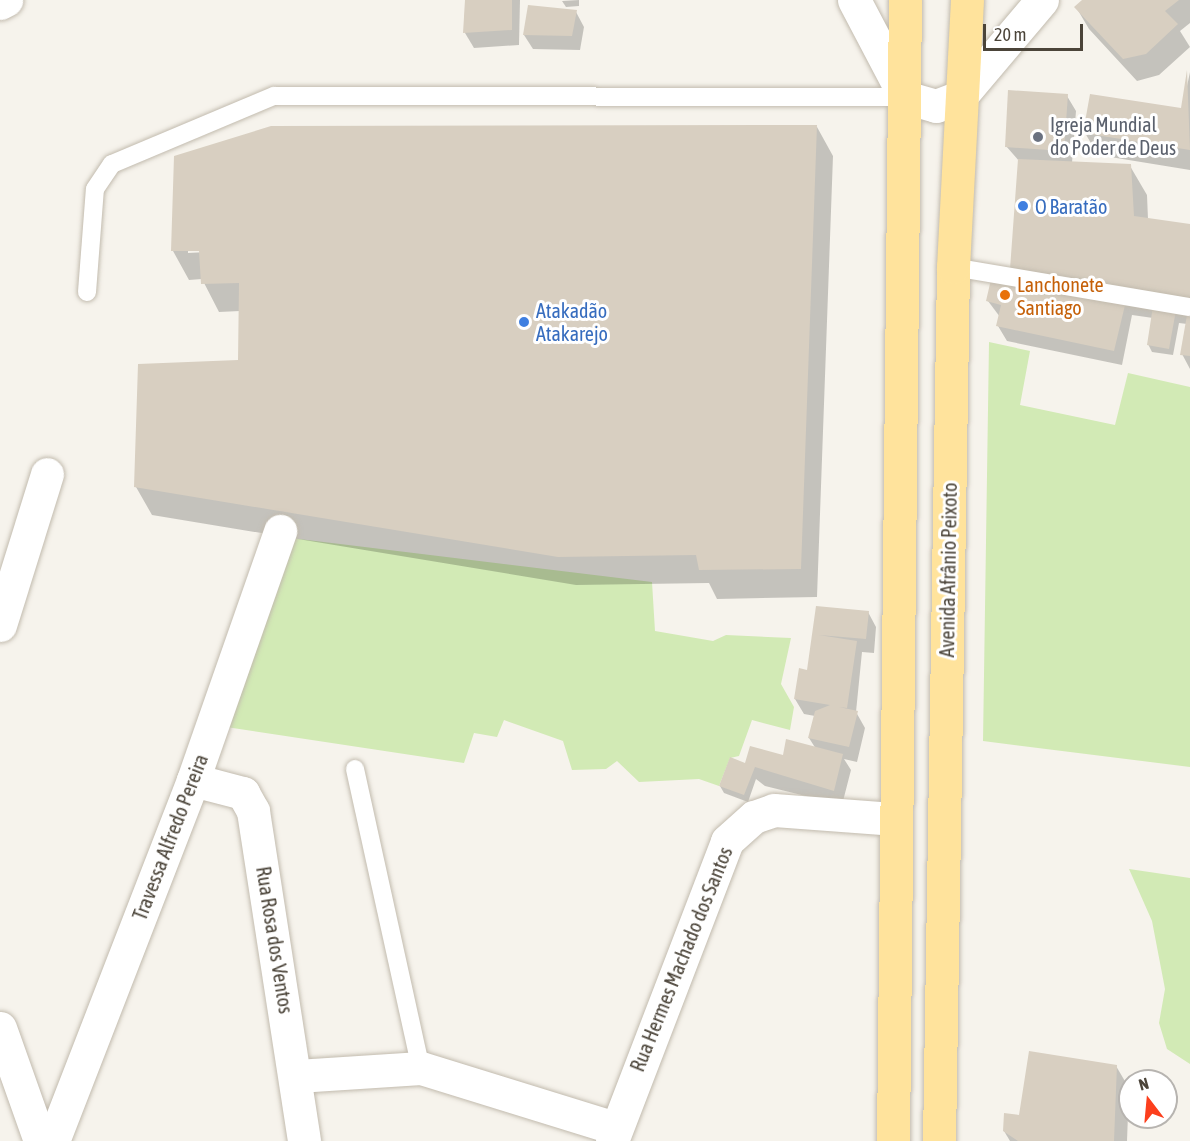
<!DOCTYPE html>
<html>
<head>
<meta charset="utf-8">
<style>
	body { margin:0 }
	#map { position:relative; width:1190px; height:1141px; overflow:hidden; background:#f6f3ec; font-family:"Asap Condensed",sans-serif }
	div>[style] { position:absolute }
	[style*='--x'] { left:calc(var(--x)*1px); top:calc(var(--y)*1px); width:calc(var(--w)*1px); rotate:calc(var(--a)*1deg) }
	.green>* { inset:0; background:#d2eab5 }
	.shadow>* { inset:0; background:#0003 }
	.building>* { inset:0; background:#d8cfc1 }
	.roads { filter:drop-shadow(0 0 2px #c2bbae) drop-shadow(0 0 2px #c2bbae) }
	.lane>* { height:18px; margin:-9px; padding:0 9px; transform-origin:9px; border-radius:9px; background:#fff }
	.street>* { height:33px; margin:-16.5px; padding:0 16.5px; transform-origin:16.5px; border-radius:16.5px; background:#fff }
	.primary>* { height:33px; margin:-16.5px; padding:0 16.5px; transform-origin:16.5px; border-radius:16.5px; background:#ffe39c }
	.dots>* { width:16px; height:16px; translate:-50% -50%; box-sizing:border-box; border:3px solid #fff; border-radius:50% }
	span { translate:-50% -50%; white-space:nowrap; text-align:center; line-height:1.15; -webkit-text-stroke:6px #fff; paint-order:stroke }
	.worship-label { font-size:20px; color:#5b616d }
	.left { translate:0 -50%; text-align:left }
	.shop-label { font-size:20px; color:#366cbe }
	.food-label { font-size:20px; color:#c56008 }
	.street-label { font-size:20px; color:#4b4439 }
	.north { position:absolute; left:1118px; top:1069px; width:60px; height:60px; box-sizing:border-box; background:#fff; border:2px solid #b7b4b0; border-radius:50%; rotate:344deg; font-size:16px; font-weight:700; line-height:24px; text-align:center; color:#4b4439 }
	.north::after { content:''; display:block; margin:auto; width:21px; height:27px; background:#fc3f1d; clip-path:polygon(50% 0,100% 100%,50% 72%,0 100%) }
	.scale { position:absolute; left:983px; top:24px; width:100px; height:27px; box-sizing:border-box; border:3px solid #4b4439; border-top:0; padding-left:8px; font-size:18px; line-height:21px; white-space:nowrap; color:#4b4439; -webkit-text-stroke:4px #fff; paint-order:stroke }
</style>
</head>
<body>
<div id="map">
	<div class="green">
		<i style="clip-path:polygon(989px 342px,1030px 351px,1020px 405px,1115px 425px,1128px 373px,1190px 387px,1190px 767px,983px 741px)"></i>
		<i style="clip-path:polygon(291px 538px,652px 582px,655px 631px,713px 641px,726px 635px,791px 638px,781px 684px,794px 707px,790px 730px,752px 720px,739px 756px,730px 758px,719px 786px,699px 779px,639px 782px,617px 761px,606px 769px,572px 770px,563px 741px,504px 720px,497px 737px,474px 733px,464px 763px,226px 727px)"></i>
		<i style="clip-path:polygon(1129px 869px,1190px 878px,1190px 1064px,1167px 1049px,1159px 1023px,1165px 989px,1152px 921px)"></i>
	</div>
	<div class="shadow">
		<i style="clip-path:polygon(466px 0,520px 0,519px 45px,474px 48px,465px 33px)"></i>
		<i style="clip-path:polygon(579px 0,579px 6px,566px 7px,562px 1px)"></i>
		<i style="clip-path:polygon(1084px 0,1190px 0,1190px 23px,1180px 31px,1190px 47px,1159px 75px,1137px 81px,1089px 29px,1076px 7px)"></i>
		<i style="clip-path:polygon(576px 12px,584px 27px,580px 50px,533px 49px,524px 35px)"></i>
		<i style="clip-path:polygon(1190px 72px,1190px 170px,1098px 155px,1085px 133px,1182px 110px)"></i>
		<i style="clip-path:polygon(1067px 96px,1076px 111px,1072px 163px,1130px 166px,1147px 195px,1148px 219px,1190px 225px,1190px 369px,1182px 354px,1187px 324px,1179px 323px,1173px 355px,1152px 352px,1148px 344px,1153px 318px,1132px 315px,1122px 365px,1007px 341px,998px 326px,1000px 317px,988px 301px,1019px 282px,1019px 161px,1006px 146px)"></i>
		<i style="clip-path:polygon(evenodd,817px 127px,833px 156px,817px 597px,717px 599px,709px 583px,576px 585px,152px 515px,136px 487px,239px 361px,240px 311px,219px 312px,202px 279px,189px 280px,173px 251px,176px 157px,817px 127px,207px 249px,207px 252px,188px 253px,188px 250px,207px 249px)"></i>
		<i style="clip-path:polygon(818px 608px,868px 612px,876px 627px,874px 653px,862px 652px,856px 712px,865px 728px,857px 762px,844px 759px,851px 770px,842px 805px,765px 786px,756px 779px,748px 802px,724px 793px,720px 786px,749px 766px,816px 749px,809px 738px,815px 716px,804px 714px,795px 699px,808px 671px)"></i>
		<i style="clip-path:polygon(1116px 1066px,1129px 1088px,1127px 1141px,1010px 1141px,1004px 1131px,1020px 1117px)"></i>
	</div>
	<div class="building">
		<i style="clip-path:polygon(465px 0,512px 0,512px 30px,463px 33px)"></i>
		<i style="clip-path:polygon(1082px 0,1179px 0,1165px 11px,1178px 24px,1146px 54px,1123px 59px,1074px 7px)"></i>
		<i style="clip-path:polygon(528px 5px,577px 10px,572px 36px,523px 35px)"></i>
		<i style="clip-path:polygon(1187px 70px,1190px 150px,1083px 133px,1090px 94px,1181px 108px)"></i>
		<i style="clip-path:polygon(1008px 90px,1068px 94px,1064px 151px,1005px 147px)"></i>
		<i style="clip-path:polygon(817px 125px,801px 569px,699px 570px,696px 555px,558px 557px,134px 487px,138px 364px,238px 360px,239px 283px,201px 284px,199px 251px,171px 251px,174px 156px,271px 126px)"></i>
		<i style="clip-path:polygon(1018px 159px,1131px 164px,1134px 216px,1190px 224px,1190px 299px,1010px 269px)"></i>
		<i style="clip-path:polygon(992px 275px,1126px 301px,1114px 351px,996px 326px,1001px 305px,986px 301px)"></i>
		<i style="clip-path:polygon(1153px 306px,1176px 310px,1169px 349px,1147px 345px)"></i>
		<i style="clip-path:polygon(1187px 315px,1190px 315px,1190px 356px,1180px 355px)"></i>
		<i style="clip-path:polygon(816px 606px,869px 611px,866px 639px,819px 635px,857px 641px,847px 708px,839px 707px,858px 711px,849px 747px,808px 738px,815px 711px,830px 705px,794px 699px,799px 668px,807px 670px)"></i>
		<i style="clip-path:polygon(786px 739px,843px 754px,834px 791px,755px 767px,744px 795px,719px 786px,730px 757px,745px 763px,750px 746px,783px 755px)"></i>
		<i style="clip-path:polygon(1029px 1051px,1117px 1065px,1114px 1141px,1018px 1141px,1003px 1131px,1004px 1113px,1019px 1115px)"></i>
	</div>
	<div class="roads">
		<div class="lane">
			<i style="--x:953;--y:267;--w:240;--a:9.6"></i>
			<i style="--x:87;--y:292;--w:103;--a:-85.6"></i>
			<i style="--x:95;--y:189;--w:30;--a:-56"></i>
			<i style="--x:112;--y:164;--w:176;--a:-22.8"></i>
			<i style="--x:274;--y:96;--w:631;--a:0.09"></i>
			<i style="--x:355;--y:769;--w:306;--a:77.6"></i>
		</div>
		<div class="street">
			<i style="--x:854;--y:0;--w:110;--a:62.3"></i>
			<i style="--x:905;--y:97;--w:32;--a:16"></i>
			<i style="--x:936;--y:106;--w:26;--a:-21"></i>
			<i style="--x:960;--y:97;--w:127;--a:-49.8"></i>
			<i style="--x:0;--y:3;--w:7;--a:-27"></i>
			<i style="--x:0;--y:625;--w:158;--a:-72.7"></i>
			<i style="--x:193;--y:780;--w:52;--a:14.6"></i>
			<i style="--x:243;--y:793;--w:21;--a:61"></i>
			<i style="--x:253;--y:811;--w:334;--a:81.2"></i>
			<i style="--x:0;--y:1028;--w:120;--a:70.5"></i>
			<i style="--x:297;--y:1076;--w:124;--a:-3.7"></i>
			<i style="--x:421;--y:1068;--w:203;--a:17.2"></i>
			<i style="--x:53;--y:1141;--w:387;--a:-68.8"></i>
			<i style="--x:193;--y:780;--w:264;--a:-70.7"></i>
			<i style="--x:612;--y:1141;--w:321;--a:-69"></i>
			<i style="--x:727;--y:841;--w:36;--a:-42"></i>
			<i style="--x:754;--y:817;--w:21;--a:-19"></i>
			<i style="--x:774;--y:810;--w:119;--a:4.3"></i>
		</div>
		<div class="primary">
			<i style="--x:893;--y:1141;--w:1141;--a:-89.4"></i>
			<i style="--x:939;--y:1141;--w:874;--a:-89.08"></i>
			<i style="--x:953;--y:267;--w:267;--a:-87"></i>
		</div>
	</div>
	<div class="dots">
		<i style="left:1038px;top:137px;background:#6b7280"></i>
		<i style="left:1023px;top:206px;background:#3f7fe0"></i>
		<i style="left:1005px;top:295px;background:#e8710a"></i>
		<i style="left:524px;top:322px;background:#3f7fe0"></i>
	</div>
	<div class="worship-label">
		<span class="left" style="left:1050px;top:136px">Igreja Mundial<br>do Poder de Deus</span>
	</div>
	<div class="shop-label">
		<span class="left" style="left:1035px;top:206px">O Baratão</span>
		<span class="left" style="left:536px;top:322px">Atakadão<br>Atakarejo</span>
	</div>
	<div class="food-label">
		<span class="left" style="left:1017px;top:296px">Lanchonete<br>Santiago</span>
	</div>
	<div class="street-label">
		<span style="left:948px;top:570px;rotate:-89deg">Avenida Afrânio Peixoto</span>
		<span style="left:170px;top:837px;rotate:-69deg">Travessa Alfredo Pereira</span>
		<span style="left:275px;top:940px;rotate:81deg">Rua Rosa dos Ventos</span>
		<span style="left:681px;top:959px;rotate:-68deg">Rua Hermes Machado dos Santos</span>
	</div>
	<div class="north">N</div>
	<div class="scale">20 m</div>
</div>
</body>
</html>
